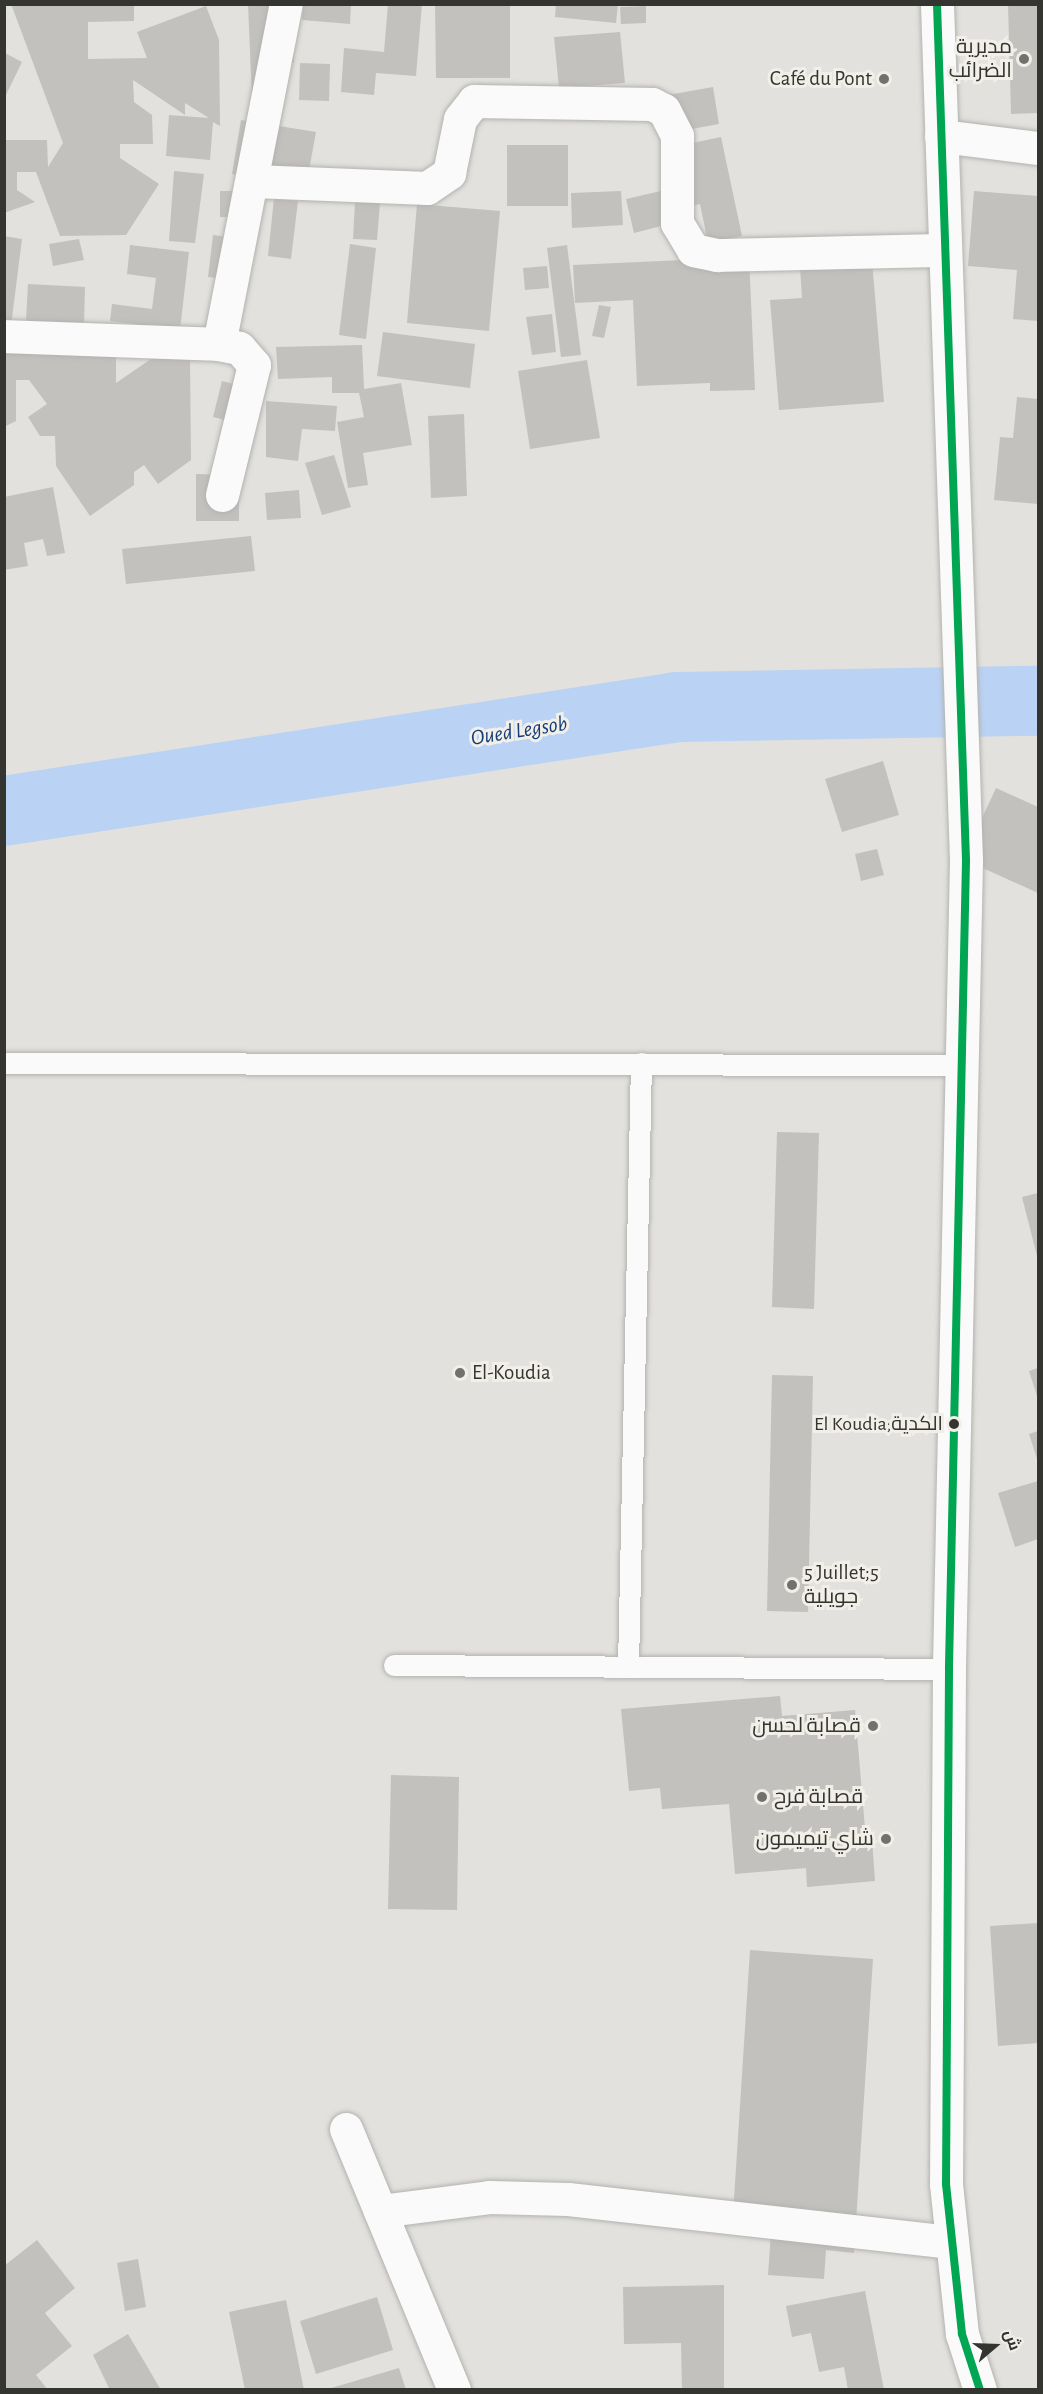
<!DOCTYPE html>
<html>
<head>
<meta charset="utf-8">
<style>
	body { margin:0 }
	#map { position:relative; width:1043px; height:2394px; overflow:hidden; background:#e2e1dd; font-family:"Alegreya Sans",Cairo,sans-serif }
	div>[style] { position:absolute }
	[style*='--x'] { left:calc(var(--x)*1px); top:calc(var(--y)*1px); width:calc(var(--w)*1px); rotate:calc(var(--a)*1deg) }
	.river>* { height:70px; margin:-35px; padding:0 35px; transform-origin:35px; border-radius:35px; background:#bad2f3 }
	.building>* { inset:0; background:#c2c1be }
	.roads { filter:drop-shadow(0 0 2px #b3b2af) drop-shadow(0 0 2px #b3b2af) }
	.service>* { height:21px; margin:-10.5px; padding:0 10.5px; transform-origin:10.5px; border-radius:10.5px; background:#fbfafa }
	.minor>* { height:33px; margin:-16.5px; padding:0 16.5px; transform-origin:16.5px; border-radius:16.5px; background:#fbfafa }
	.primary>* { height:33px; margin:-16.5px; padding:0 16.5px; transform-origin:16.5px; border-radius:16.5px; background:#fbfafa }
	.bus-1>* { height:8px; margin:-4px; padding:0 4px; transform-origin:4px; border-radius:4px; background:#00a651 }
	.dots>* { width:16px; height:16px; translate:-50% -50%; box-sizing:border-box; border:3px solid #f1efe8; border-radius:50% }
	span { translate:-50% -50%; white-space:nowrap; text-align:center; line-height:1.15; -webkit-text-stroke:6px #f1efe8; paint-order:stroke }
	.bus-label { font-size:20px; color:#343431 }
	.right { translate:-100% -50%; text-align:right }
	.poi-label { font-size:21px; color:#343431 }
	.left { translate:0 -50%; text-align:left }
	.water-label { font-size:22px; color:#143d77; font-style:italic }
	.frame { position:absolute; inset:0; border:6px solid #343431; pointer-events:none }
	.north { position:absolute; left:965px; top:2316px; width:60px; height:60px; -webkit-text-stroke:4px #f1efe8; paint-order:stroke; rotate:71deg; font-size:16px; font-weight:700; line-height:24px; text-align:center; color:#343431 }
	.north::after { content:''; display:block; margin:auto; width:21px; height:27px; background:#343431; clip-path:polygon(50% 0,100% 100%,50% 72%,0 100%) }
</style>
</head>
<body>
<div id="map">
	<div class="river">
		<i style="--x:4;--y:811;--w:681;--a:-8.78"></i>
		<i style="--x:677;--y:707;--w:361;--a:-1"></i>
	</div>
	<div class="building">
		<i style="clip-path:polygon(11px 4px,134px 4px,134px 21px,88px 22px,88px 59px,147px 58px,137px 32px,206px 6px,219px 40px,220px 126px,213px 122px,210px 160px,166px 156px,169px 115px,209px 118px,185px 103px,185px 115px,133px 80px,134px 102px,152px 115px,153px 144px,120px 144px,120px 158px,159px 184px,126px 235px,60px 236px,36px 172px,17px 172px,17px 190px,35px 202px,4px 213px,4px 140px,47px 140px,48px 167px,63px 143px)"></i>
		<i style="clip-path:polygon(248px 4px,281px 4px,293px 33px,294px 63px,267px 64px,252px 99px)"></i>
		<i style="clip-path:polygon(303px 4px,351px 4px,350px 24px,302px 20px)"></i>
		<i style="clip-path:polygon(388px 4px,422px 4px,416px 76px,376px 73px,374px 95px,341px 92px,344px 48px,384px 52px)"></i>
		<i style="clip-path:polygon(435px 4px,510px 4px,510px 78px,436px 78px)"></i>
		<i style="clip-path:polygon(556px 4px,618px 4px,616px 23px,555px 17px)"></i>
		<i style="clip-path:polygon(1008px 4px,1038px 4px,1038px 113px,1011px 114px)"></i>
		<i style="clip-path:polygon(646px 6px,646px 23px,621px 24px,620px 7px)"></i>
		<i style="clip-path:polygon(620px 32px,625px 83px,559px 88px,554px 37px)"></i>
		<i style="clip-path:polygon(5px 53px,22px 62px,5px 97px)"></i>
		<i style="clip-path:polygon(300px 63px,330px 64px,329px 101px,299px 100px)"></i>
		<i style="clip-path:polygon(713px 87px,719px 124px,664px 134px,657px 97px)"></i>
		<i style="clip-path:polygon(241px 120px,316px 132px,306px 187px,232px 174px)"></i>
		<i style="clip-path:polygon(721px 137px,742px 236px,708px 243px,700px 204px,686px 207px,673px 147px)"></i>
		<i style="clip-path:polygon(507px 145px,568px 145px,568px 206px,507px 206px)"></i>
		<i style="clip-path:polygon(174px 171px,204px 174px,195px 243px,169px 241px)"></i>
		<i style="clip-path:polygon(220px 191px,249px 191px,249px 217px,220px 217px)"></i>
		<i style="clip-path:polygon(621px 191px,623px 225px,572px 228px,571px 193px)"></i>
		<i style="clip-path:polygon(661px 191px,669px 224px,634px 233px,626px 199px)"></i>
		<i style="clip-path:polygon(974px 191px,1038px 196px,1038px 321px,1013px 319px,1017px 270px,968px 266px)"></i>
		<i style="clip-path:polygon(274px 198px,298px 201px,291px 259px,268px 256px)"></i>
		<i style="clip-path:polygon(355px 202px,380px 203px,377px 240px,353px 239px)"></i>
		<i style="clip-path:polygon(417px 204px,500px 211px,489px 331px,407px 323px)"></i>
		<i style="clip-path:polygon(213px 235px,243px 239px,237px 280px,208px 277px)"></i>
		<i style="clip-path:polygon(4px 236px,22px 239px,11px 326px,4px 325px)"></i>
		<i style="clip-path:polygon(79px 239px,84px 260px,53px 266px,49px 244px)"></i>
		<i style="clip-path:polygon(350px 244px,376px 248px,366px 339px,339px 335px)"></i>
		<i style="clip-path:polygon(130px 245px,189px 252px,180px 330px,110px 321px,112px 304px,152px 309px,156px 278px,127px 274px)"></i>
		<i style="clip-path:polygon(567px 245px,581px 355px,561px 357px,547px 248px)"></i>
		<i style="clip-path:polygon(749px 257px,755px 390px,710px 391px,710px 383px,637px 386px,633px 300px,575px 303px,573px 265px)"></i>
		<i style="clip-path:polygon(872px 261px,884px 402px,779px 410px,770px 300px,802px 298px,800px 267px)"></i>
		<i style="clip-path:polygon(547px 266px,549px 288px,525px 290px,523px 268px)"></i>
		<i style="clip-path:polygon(28px 284px,85px 287px,84px 325px,26px 321px)"></i>
		<i style="clip-path:polygon(599px 305px,611px 307px,604px 338px,592px 336px)"></i>
		<i style="clip-path:polygon(552px 314px,556px 352px,532px 355px,526px 317px)"></i>
		<i style="clip-path:polygon(383px 332px,475px 344px,470px 388px,377px 376px)"></i>
		<i style="clip-path:polygon(4px 341px,116px 350px,116px 383px,151px 359px,190px 358px,191px 460px,158px 484px,144px 465px,134px 472px,134px 485px,90px 516px,56px 466px,55px 436px,40px 436px,28px 417px,47px 404px,29px 380px,16px 380px,16px 421px,4px 427px)"></i>
		<i style="clip-path:polygon(362px 345px,364px 389px,401px 383px,412px 445px,363px 453px,368px 485px,348px 488px,337px 422px,364px 417px,359px 393px,332px 393px,332px 377px,278px 379px,276px 347px)"></i>
		<i style="clip-path:polygon(587px 360px,600px 438px,530px 449px,518px 371px)"></i>
		<i style="clip-path:polygon(222px 381px,245px 387px,236px 423px,213px 417px)"></i>
		<i style="clip-path:polygon(1017px 397px,1038px 399px,1038px 504px,994px 500px,1000px 437px,1013px 438px)"></i>
		<i style="clip-path:polygon(266px 401px,337px 406px,335px 431px,302px 429px,298px 461px,266px 457px)"></i>
		<i style="clip-path:polygon(464px 414px,467px 496px,431px 498px,428px 416px)"></i>
		<i style="clip-path:polygon(334px 455px,351px 507px,322px 515px,305px 463px)"></i>
		<i style="clip-path:polygon(196px 474px,239px 475px,239px 521px,196px 521px)"></i>
		<i style="clip-path:polygon(53px 487px,65px 553px,47px 556px,43px 539px,24px 543px,28px 566px,4px 570px,4px 497px)"></i>
		<i style="clip-path:polygon(299px 490px,301px 518px,267px 520px,265px 493px)"></i>
		<i style="clip-path:polygon(251px 536px,255px 571px,126px 584px,122px 549px)"></i>
		<i style="clip-path:polygon(883px 761px,899px 815px,842px 832px,825px 779px)"></i>
		<i style="clip-path:polygon(996px 788px,1038px 807px,1038px 893px,963px 859px)"></i>
		<i style="clip-path:polygon(877px 849px,884px 875px,861px 881px,855px 854px)"></i>
		<i style="clip-path:polygon(777px 1132px,819px 1133px,814px 1309px,772px 1307px)"></i>
		<i style="clip-path:polygon(1038px 1193px,1038px 1260px,1022px 1197px)"></i>
		<i style="clip-path:polygon(1038px 1368px,1038px 1399px,1029px 1371px)"></i>
		<i style="clip-path:polygon(772px 1375px,813px 1376px,808px 1612px,767px 1611px)"></i>
		<i style="clip-path:polygon(1038px 1431px,1038px 1462px,1029px 1434px)"></i>
		<i style="clip-path:polygon(1038px 1481px,1038px 1539px,1015px 1547px,998px 1493px)"></i>
		<i style="clip-path:polygon(780px 1696px,782px 1716px,855px 1710px,866px 1840px,872px 1839px,875px 1881px,807px 1887px,806px 1868px,735px 1874px,729px 1804px,662px 1809px,660px 1788px,629px 1791px,621px 1709px)"></i>
		<i style="clip-path:polygon(391px 1775px,459px 1777px,457px 1910px,388px 1909px)"></i>
		<i style="clip-path:polygon(1038px 1923px,1038px 2043px,998px 2046px,990px 1926px)"></i>
		<i style="clip-path:polygon(750px 1950px,873px 1959px,854px 2253px,826px 2250px,824px 2279px,768px 2275px,771px 2233px,732px 2230px)"></i>
		<i style="clip-path:polygon(37px 2240px,75px 2288px,45px 2313px,72px 2346px,36px 2375px,48px 2390px,4px 2390px,4px 2266px)"></i>
		<i style="clip-path:polygon(138px 2259px,146px 2307px,125px 2311px,117px 2263px)"></i>
		<i style="clip-path:polygon(724px 2285px,724px 2390px,682px 2390px,681px 2343px,624px 2344px,623px 2287px)"></i>
		<i style="clip-path:polygon(865px 2291px,884px 2390px,848px 2390px,844px 2367px,819px 2372px,811px 2333px,792px 2337px,786px 2306px)"></i>
		<i style="clip-path:polygon(377px 2297px,393px 2350px,316px 2374px,300px 2321px)"></i>
		<i style="clip-path:polygon(286px 2300px,304px 2390px,245px 2390px,229px 2312px)"></i>
		<i style="clip-path:polygon(128px 2334px,161px 2390px,110px 2390px,93px 2355px)"></i>
		<i style="clip-path:polygon(399px 2368px,406px 2390px,328px 2390px,328px 2389px)"></i>
	</div>
	<div class="roads">
		<div class="service">
			<i style="--x:4;--y:1063;--w:957;--a:0.12"></i>
			<i style="--x:394;--y:1665;--w:555;--a:0.41"></i>
			<i style="--x:628;--y:1667;--w:604;--a:-88.77"></i>
		</div>
		<div class="minor">
			<i style="--x:941;--y:136;--w:98;--a:7.1"></i>
			<i style="--x:253;--y:181;--w:174;--a:2.3"></i>
			<i style="--x:427;--y:188;--w:27;--a:-34"></i>
			<i style="--x:449;--y:173;--w:55;--a:-78.5"></i>
			<i style="--x:460;--y:119;--w:23;--a:-52"></i>
			<i style="--x:474;--y:101;--w:178;--a:1"></i>
			<i style="--x:652;--y:104;--w:13;--a:27"></i>
			<i style="--x:664;--y:110;--w:29;--a:63"></i>
			<i style="--x:677;--y:136;--w:87;--a:90"></i>
			<i style="--x:677;--y:223;--w:31;--a:59"></i>
			<i style="--x:693;--y:250;--w:25;--a:12"></i>
			<i style="--x:717;--y:255;--w:228;--a:-1.3"></i>
			<i style="--x:4;--y:336;--w:215;--a:2.1"></i>
			<i style="--x:222;--y:495;--w:134;--a:-76.2"></i>
			<i style="--x:254;--y:365;--w:23;--a:-131"></i>
			<i style="--x:239;--y:348;--w:20;--a:-169"></i>
			<i style="--x:219;--y:344;--w:347;--a:-78.9"></i>
			<i style="--x:346;--y:2129;--w:282;--a:67.5"></i>
			<i style="--x:380;--y:2211;--w:110;--a:-7.3"></i>
			<i style="--x:489;--y:2197;--w:79;--a:1.5"></i>
			<i style="--x:568;--y:2199;--w:386;--a:6.4"></i>
		</div>
		<div class="primary">
			<i style="--x:937;--y:4;--w:857;--a:88.06"></i>
			<i style="--x:966;--y:861;--w:808;--a:91.21"></i>
			<i style="--x:949;--y:1669;--w:515;--a:90.33"></i>
			<i style="--x:946;--y:2184;--w:151;--a:83.9"></i>
			<i style="--x:962;--y:2334;--w:59;--a:72.2"></i>
		</div>
	</div>
	<div class="bus-1">
		<i style="--x:937;--y:4;--w:857;--a:88.06"></i>
		<i style="--x:966;--y:861;--w:808;--a:91.21"></i>
		<i style="--x:949;--y:1669;--w:515;--a:90.33"></i>
		<i style="--x:946;--y:2184;--w:151;--a:83.9"></i>
		<i style="--x:962;--y:2334;--w:59;--a:72.2"></i>
	</div>
	<div class="dots">
		<i style="left:1024px;top:59px;background:#71716d"></i>
		<i style="left:884px;top:79px;background:#71716d"></i>
		<i style="left:460px;top:1373px;background:#71716d"></i>
		<i style="left:954px;top:1424px;background:#343431"></i>
		<i style="left:792px;top:1585px;background:#71716d"></i>
		<i style="left:873px;top:1726px;background:#71716d"></i>
		<i style="left:762px;top:1797px;background:#71716d"></i>
		<i style="left:886px;top:1839px;background:#71716d"></i>
	</div>
	<div class="bus-label">
		<span class="right" style="left:943px;top:1424px">El Koudia;الكدية</span>
	</div>
	<div class="poi-label">
		<span class="right" style="left:1012px;top:59px">مديرية<br>الضرائب</span>
		<span class="right" style="left:872px;top:79px">Café du Pont</span>
		<span class="left" style="left:472px;top:1373px">El-Koudia</span>
		<span class="left" style="left:804px;top:1585px">5 Juillet;5<br>جويلية</span>
		<span class="right" style="left:861px;top:1726px">قصابة لحسن</span>
		<span class="left" style="left:774px;top:1797px">قصابة فرح</span>
		<span class="right" style="left:874px;top:1839px">شاي تيميمون</span>
	</div>
	<div class="water-label">
		<span style="left:519px;top:731px;rotate:-9deg">Oued Legsob</span>
	</div>
	<div class="frame"></div>
	<div class="north">ش</div>
</div>
</body>
</html>
